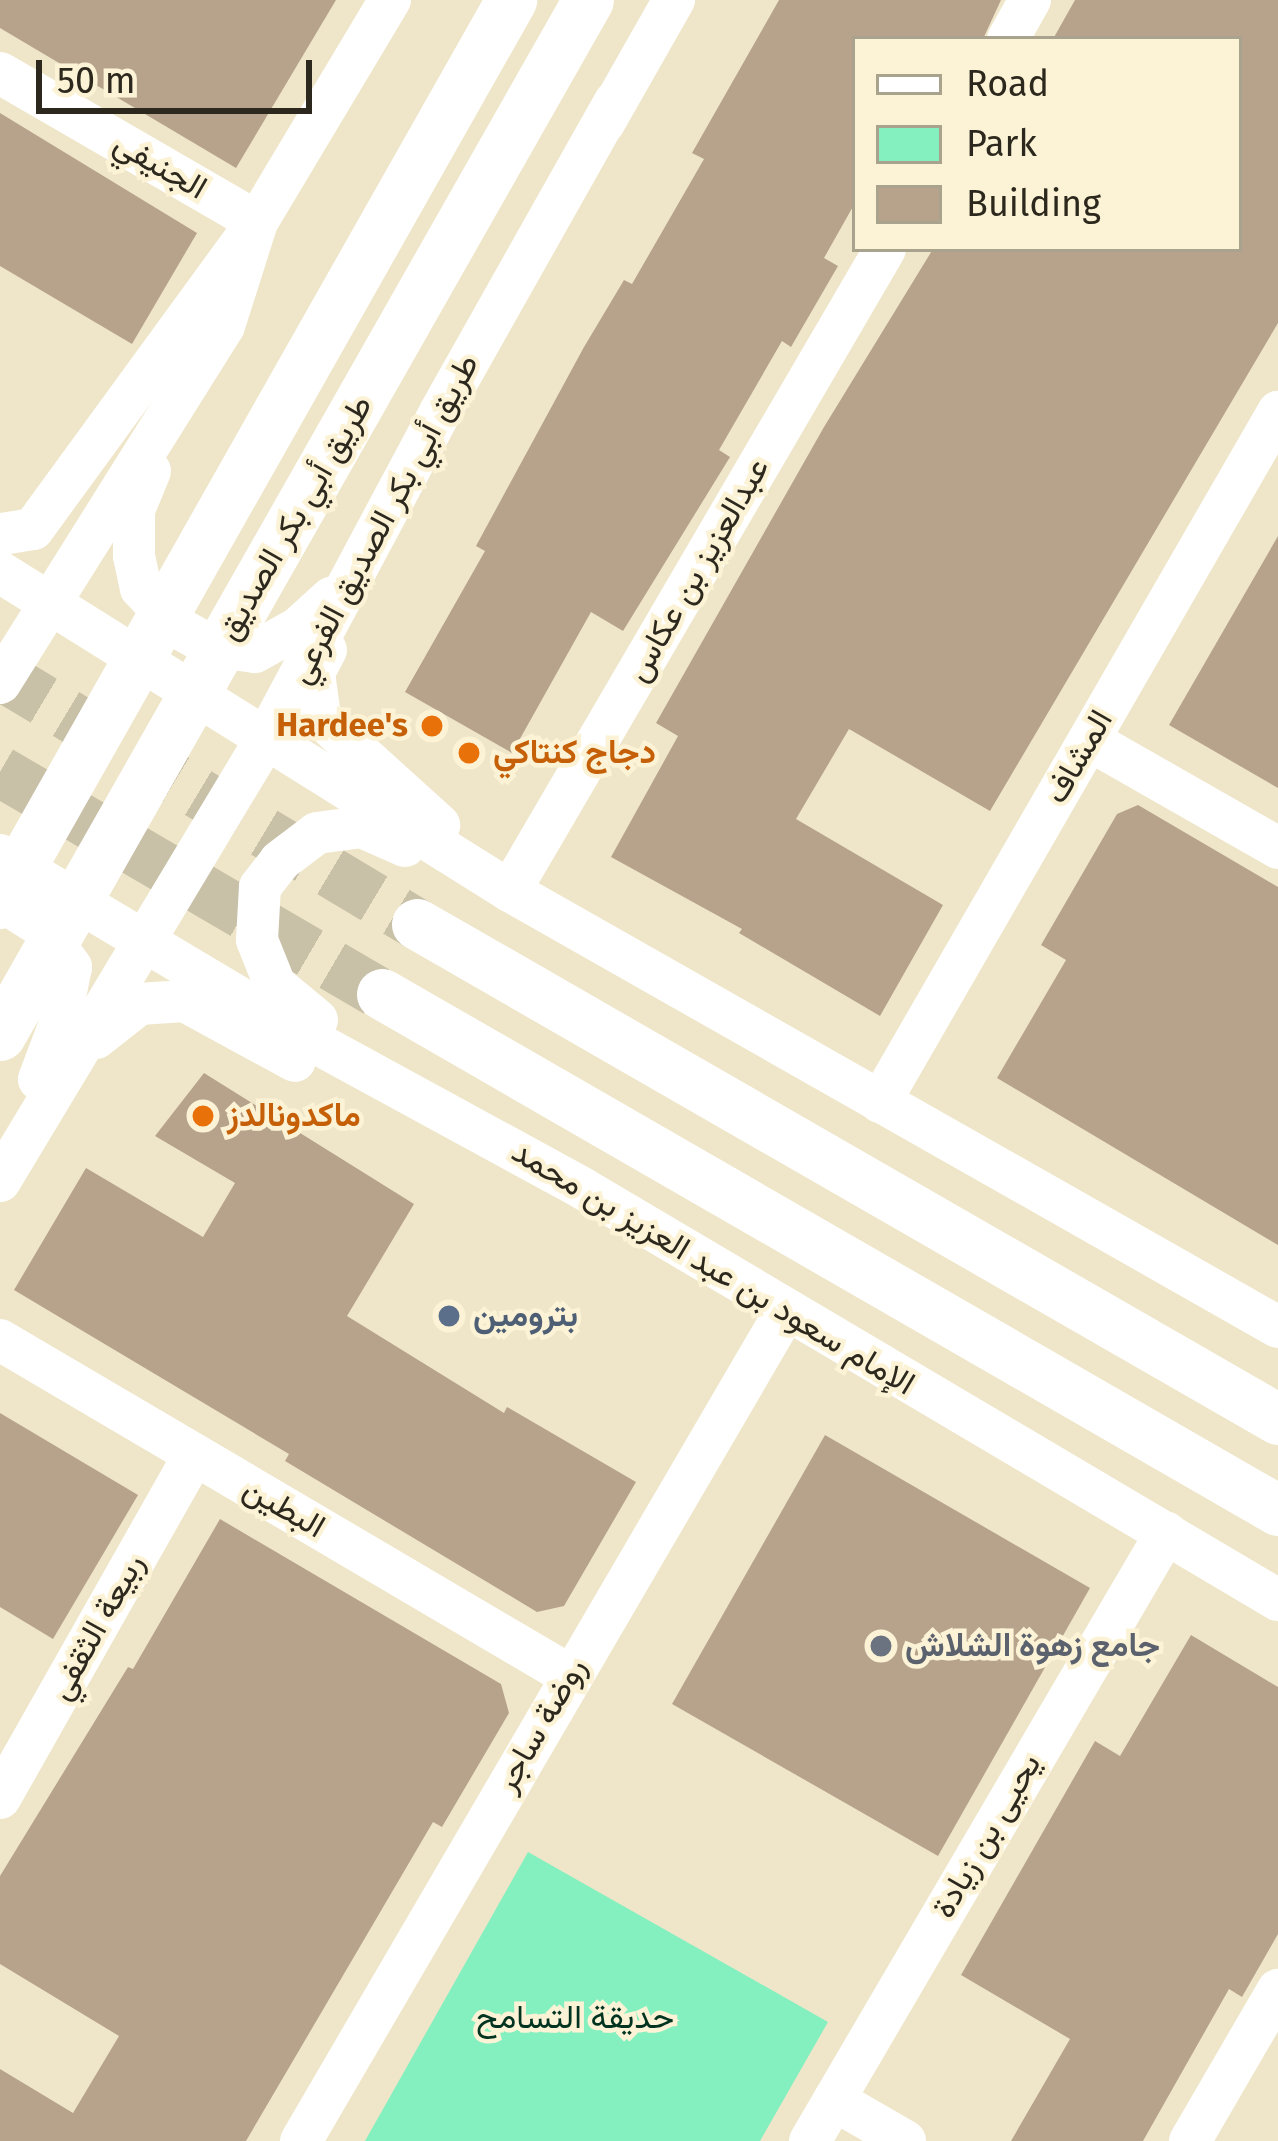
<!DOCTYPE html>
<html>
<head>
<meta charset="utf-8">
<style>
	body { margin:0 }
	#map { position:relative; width:1278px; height:2141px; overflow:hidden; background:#efe6c9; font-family:"Fira Sans",Vazirmatn,sans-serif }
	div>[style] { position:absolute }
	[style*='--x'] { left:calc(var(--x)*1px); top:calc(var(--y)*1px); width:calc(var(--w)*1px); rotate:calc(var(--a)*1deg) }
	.green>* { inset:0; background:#84efbf }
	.building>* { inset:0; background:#b7a38c }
	.major-tunnel>* { height:51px; margin-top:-25.5px; transform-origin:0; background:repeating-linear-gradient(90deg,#c8c0a7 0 51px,transparent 0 77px) }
	.minor>* { height:42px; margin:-21px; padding:0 21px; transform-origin:21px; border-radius:21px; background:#fff }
	.major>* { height:51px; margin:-25.5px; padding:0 25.5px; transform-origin:25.5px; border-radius:25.5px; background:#fff }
	.dots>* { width:33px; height:33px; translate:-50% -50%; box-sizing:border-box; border:6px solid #fcf3d6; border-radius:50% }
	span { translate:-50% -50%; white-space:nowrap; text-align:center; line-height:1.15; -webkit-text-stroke:9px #fcf3d6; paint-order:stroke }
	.street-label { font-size:33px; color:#2c281d }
	.food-label { font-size:33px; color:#c56008; font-weight:700 }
	.right { translate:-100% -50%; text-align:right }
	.left { translate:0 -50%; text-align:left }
	.service-label { font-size:33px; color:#4e5e75; font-weight:700 }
	.worship-label { font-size:33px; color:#5b616d; font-weight:700 }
	.park-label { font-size:33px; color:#003320 }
	.legend { position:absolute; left:852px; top:36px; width:390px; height:216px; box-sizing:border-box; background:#fcf3d6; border:3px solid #a9a28c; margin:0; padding:15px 21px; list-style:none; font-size:36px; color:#2c281d }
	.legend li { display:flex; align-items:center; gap:24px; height:60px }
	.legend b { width:60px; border:3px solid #a9a28c }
	.scale { position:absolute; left:36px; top:60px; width:276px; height:54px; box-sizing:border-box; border:6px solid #2c281d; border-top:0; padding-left:15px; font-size:36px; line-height:42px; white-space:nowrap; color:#2c281d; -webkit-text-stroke:9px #fcf3d6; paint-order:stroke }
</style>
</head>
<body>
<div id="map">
	<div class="green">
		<i style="clip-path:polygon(528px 1852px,828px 2022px,760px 2141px,365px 2141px)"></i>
	</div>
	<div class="building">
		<i style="clip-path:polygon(0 0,336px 0,236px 168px,0 28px)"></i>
		<i style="clip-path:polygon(779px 0,1001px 0,983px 39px,855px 39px,855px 203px,824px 258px,838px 266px,791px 347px,782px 341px,719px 450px,730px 457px,623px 631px,591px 612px,512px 753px,405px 692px,485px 551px,476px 546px,584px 347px,624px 280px,632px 284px,704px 159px,692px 153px)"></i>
		<i style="clip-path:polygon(1075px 0,1278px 0,1278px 323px,990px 811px,849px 729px,796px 819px,943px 905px,880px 1016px,739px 933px,742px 929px,611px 857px,678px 736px,656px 723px,824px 427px,933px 249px,1239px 249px,1239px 39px,1053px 39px)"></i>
		<i style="clip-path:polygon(0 113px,197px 233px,132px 344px,0 266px)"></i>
		<i style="clip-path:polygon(1278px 536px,1278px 788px,1169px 725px)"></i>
		<i style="clip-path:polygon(1138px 805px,1278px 887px,1278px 1245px,997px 1078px,1066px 960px,1041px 945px,1117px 814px)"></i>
		<i style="clip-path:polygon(204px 1073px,414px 1204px,347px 1316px,504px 1413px,507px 1407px,636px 1482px,564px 1606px,537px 1612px,285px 1461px,289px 1454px,14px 1290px,86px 1168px,203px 1237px,235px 1183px,155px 1136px)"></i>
		<i style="clip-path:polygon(0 1413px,138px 1495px,53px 1639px,0 1607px)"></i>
		<i style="clip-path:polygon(825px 1435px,1090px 1588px,938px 1856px,672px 1704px)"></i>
		<i style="clip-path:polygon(220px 1519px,501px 1684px,509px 1713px,442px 1827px,433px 1822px,246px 2141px,0 2141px,0 2069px,73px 2113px,119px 2036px,0 1964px,0 1876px,128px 1667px,133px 1669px)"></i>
		<i style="clip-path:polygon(1191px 1635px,1278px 1687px,1278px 1934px,1242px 1997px,1229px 1989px,1143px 2141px,1011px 2141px,1070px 2039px,961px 1975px,1095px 1741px,1120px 1756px)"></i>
	</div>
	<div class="major-tunnel">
		<i style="--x:0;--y:674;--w:486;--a:30.9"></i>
		<i style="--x:0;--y:771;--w:442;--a:30.3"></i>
	</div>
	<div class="minor">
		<i style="--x:1008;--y:39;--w:45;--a:-60.6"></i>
		<i style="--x:0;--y:73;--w:297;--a:30.1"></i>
		<i style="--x:257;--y:222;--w:380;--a:126.1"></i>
		<i style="--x:33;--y:529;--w:33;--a:171"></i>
		<i style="--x:604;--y:123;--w:142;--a:-60.4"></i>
		<i style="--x:150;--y:471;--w:42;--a:112.3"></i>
		<i style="--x:134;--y:510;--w:46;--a:90"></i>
		<i style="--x:134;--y:556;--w:33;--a:78"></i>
		<i style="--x:141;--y:588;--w:51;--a:48.2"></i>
		<i style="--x:175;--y:626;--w:41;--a:29.1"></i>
		<i style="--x:211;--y:646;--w:44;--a:7.8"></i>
		<i style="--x:255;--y:652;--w:49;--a:-29.2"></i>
		<i style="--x:298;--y:628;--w:45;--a:-42.3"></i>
		<i style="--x:0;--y:572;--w:602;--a:32.03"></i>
		<i style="--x:510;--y:891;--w:883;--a:29.58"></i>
		<i style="--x:326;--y:650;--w:26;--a:118"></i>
		<i style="--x:314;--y:673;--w:44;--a:82.2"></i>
		<i style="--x:320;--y:717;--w:161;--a:42.2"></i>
		<i style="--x:0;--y:683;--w:421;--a:-57.9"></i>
		<i style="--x:224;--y:326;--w:109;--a:-72.4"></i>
		<i style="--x:257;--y:222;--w:259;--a:-59.1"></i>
		<i style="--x:1089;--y:740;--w:218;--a:29.7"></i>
		<i style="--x:0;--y:855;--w:360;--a:30.8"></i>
		<i style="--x:309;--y:1039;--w:311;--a:28.6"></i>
		<i style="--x:582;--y:1188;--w:809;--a:30.62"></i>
		<i style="--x:510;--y:891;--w:743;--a:-59.71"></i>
		<i style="--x:0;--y:900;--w:49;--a:32.4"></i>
		<i style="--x:41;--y:926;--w:51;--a:53.8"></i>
		<i style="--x:71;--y:967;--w:60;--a:101.5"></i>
		<i style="--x:59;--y:1026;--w:57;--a:110.7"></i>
		<i style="--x:317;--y:1020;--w:55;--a:-140.2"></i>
		<i style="--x:275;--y:985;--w:48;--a:-111.8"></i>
		<i style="--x:257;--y:940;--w:53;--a:-86.8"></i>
		<i style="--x:260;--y:887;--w:33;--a:-52"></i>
		<i style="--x:280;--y:861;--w:46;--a:-37.1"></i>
		<i style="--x:317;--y:833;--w:45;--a:-7.6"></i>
		<i style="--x:362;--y:827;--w:47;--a:23.8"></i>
		<i style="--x:96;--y:1038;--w:55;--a:-38.3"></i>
		<i style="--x:139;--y:1004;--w:46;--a:-3.7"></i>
		<i style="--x:185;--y:1001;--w:125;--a:28.6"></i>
		<i style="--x:880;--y:1102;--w:797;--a:-60.02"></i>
		<i style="--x:0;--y:1181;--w:512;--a:-58.98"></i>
		<i style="--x:264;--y:742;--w:374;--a:-61.9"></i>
		<i style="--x:440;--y:412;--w:356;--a:-60.6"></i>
		<i style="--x:0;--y:1340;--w:660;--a:30.49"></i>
		<i style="--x:0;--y:1798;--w:394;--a:-60.5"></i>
		<i style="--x:834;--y:2100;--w:82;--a:30"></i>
		<i style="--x:301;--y:2141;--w:960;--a:-59.72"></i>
		<i style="--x:810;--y:2141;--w:705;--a:-59.65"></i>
		<i style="--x:1190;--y:2141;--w:175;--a:-59.8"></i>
	</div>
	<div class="major">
		<i style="--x:0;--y:903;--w:1038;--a:-60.49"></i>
		<i style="--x:417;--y:924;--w:993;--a:29.9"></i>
		<i style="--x:382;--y:994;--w:1034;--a:29.94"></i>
		<i style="--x:0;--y:1035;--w:1190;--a:-60.4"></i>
	</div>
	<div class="dots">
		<i style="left:432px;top:726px;background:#e8710a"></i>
		<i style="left:469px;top:753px;background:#e8710a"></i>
		<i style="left:203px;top:1116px;background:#e8710a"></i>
		<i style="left:449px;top:1316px;background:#5c6f8a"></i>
		<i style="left:881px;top:1646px;background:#6b7280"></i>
	</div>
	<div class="street-label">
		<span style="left:160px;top:166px;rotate:30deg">الجنيفي</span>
		<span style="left:295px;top:518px;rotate:-60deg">طريق أبي بكر الصديق</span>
		<span style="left:384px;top:519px;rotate:-62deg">طريق أبي بكر الصديق الفرعي</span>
		<span style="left:698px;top:570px;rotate:-60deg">عبدالعزيز بن عكاس</span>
		<span style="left:1079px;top:757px;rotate:-60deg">المشاف</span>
		<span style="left:713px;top:1268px;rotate:31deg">الإمام سعود بن عبد العزيز بن محمد</span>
		<span style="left:284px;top:1508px;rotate:30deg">البطين</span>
		<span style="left:97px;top:1627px;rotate:-61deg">ربيعة الثقفي</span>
		<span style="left:541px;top:1725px;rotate:-60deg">روضة ساجر</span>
		<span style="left:987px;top:1836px;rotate:-60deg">يحيى بن زيادة</span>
	</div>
	<div class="food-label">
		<span class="right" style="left:408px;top:726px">Hardee's</span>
		<span class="left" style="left:493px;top:753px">دجاج كنتاكي</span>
		<span class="left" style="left:227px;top:1116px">ماكدونالدز</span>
	</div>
	<div class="service-label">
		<span class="left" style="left:473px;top:1316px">بترومين</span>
	</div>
	<div class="worship-label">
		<span class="left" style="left:905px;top:1646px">جامع زهوة الشلاش</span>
	</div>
	<div class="park-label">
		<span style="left:575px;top:2018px">حديقة التسامح</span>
	</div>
	<ul class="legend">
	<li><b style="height:15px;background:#fff"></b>Road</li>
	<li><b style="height:33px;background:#84efbf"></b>Park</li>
	<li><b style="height:33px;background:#b7a38c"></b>Building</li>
	</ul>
	<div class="scale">50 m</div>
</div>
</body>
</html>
